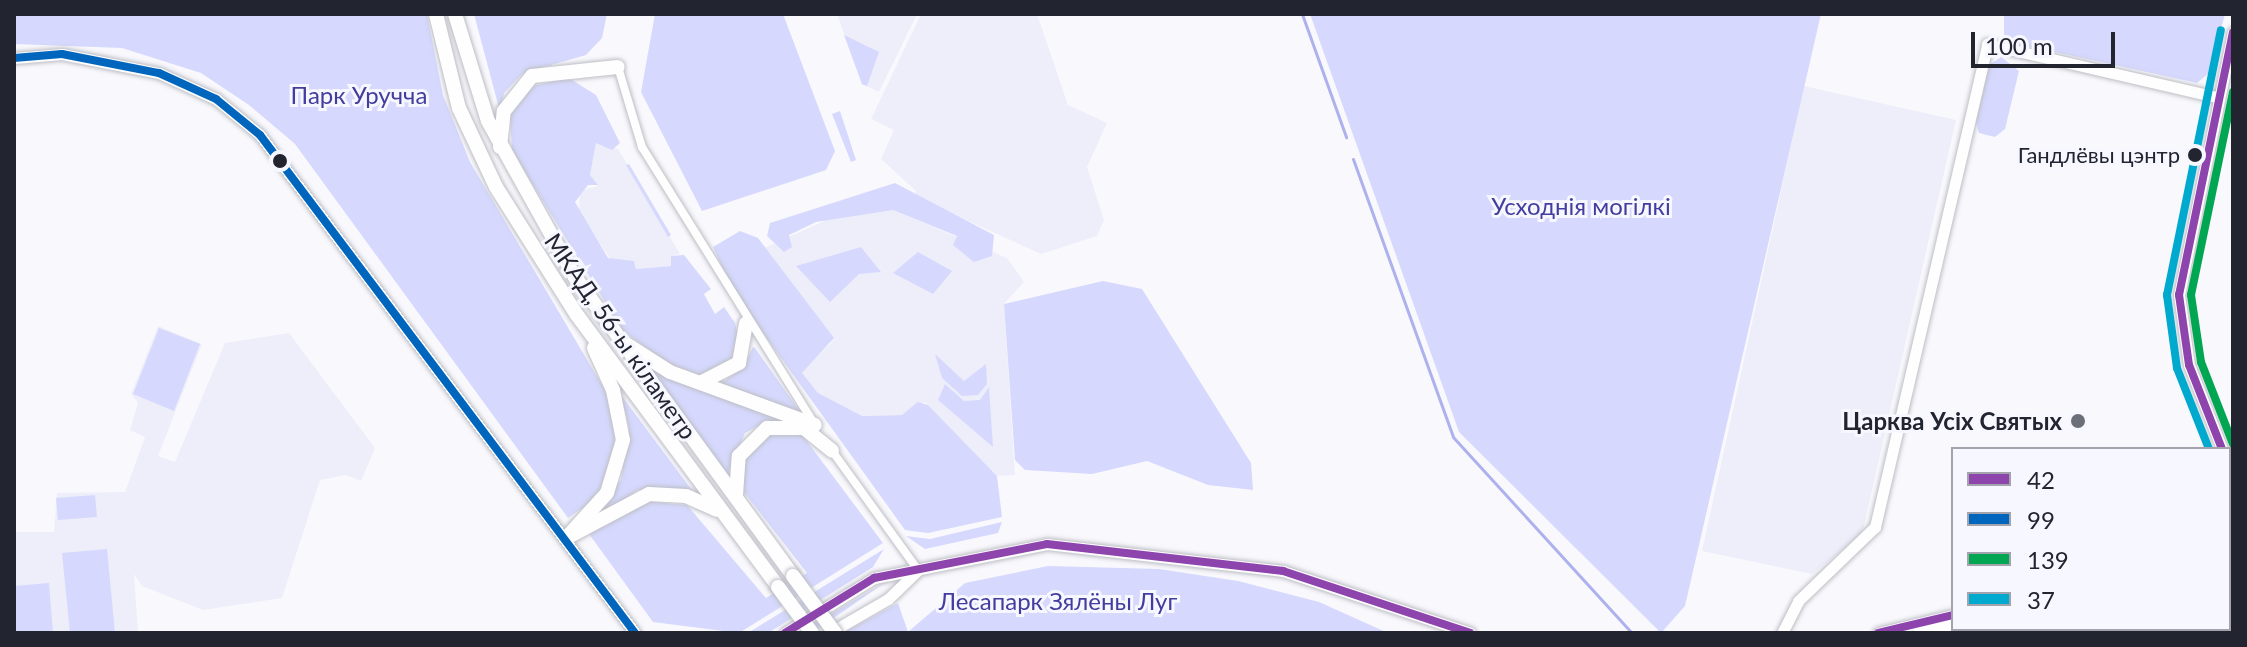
<!DOCTYPE html>
<html>
<head>
<meta charset="utf-8">
<style>
	body { margin:0 }
	#map { position:relative; width:2247px; height:647px; overflow:hidden; background:#f9f9fd; font-family:Lato,sans-serif }
	div>[style] { position:absolute }
	[style*='--x'] { left:calc(var(--x)*1px); top:calc(var(--y)*1px); width:calc(var(--w)*1px); rotate:calc(var(--a)*1deg) }
	.built>* { inset:0; background:#edeef9 }
	.green>* { inset:0; background:#d6d9fd }
	.stream>* { height:3px; margin:-1.5px; padding:0 1.5px; transform-origin:1.5px; border-radius:1.5px; background:#adb1ed }
	.roads { filter:drop-shadow(0 0 2px #bdbec5) drop-shadow(0 0 2px #bdbec5) }
	.street>* { height:8px; margin:-4px; padding:0 4px; transform-origin:4px; border-radius:4px; background:#fefeff }
	.secondary>* { height:11px; margin:-5.5px; padding:0 5.5px; transform-origin:5.5px; border-radius:5.5px; background:#fefeff }
	.highway>* { height:14px; margin:-7px; padding:0 7px; transform-origin:7px; border-radius:7px; background:#fefeff }
	.bridges { filter:drop-shadow(0 0 2px #bdbec5) drop-shadow(0 0 2px #bdbec5) }
	.highway-bridge>* { height:14px; margin:-7px; padding:0 7px; transform-origin:7px; border-radius:7px; background:#fefeff }
	.bus-1>* { height:8px; margin:-4px; padding:0 4px; transform-origin:4px; border-radius:4px; background:#8e44ad }
	.bus-2>* { height:8px; margin:-4px; padding:0 4px; transform-origin:4px; border-radius:4px; background:#0065bd }
	.bus-3>* { height:8px; margin:-4px; padding:0 4px; transform-origin:4px; border-radius:4px; background:#00a651 }
	.bus-4>* { height:8px; margin:-4px; padding:0 4px; transform-origin:4px; border-radius:4px; background:#00a9ce }
	.dots>* { width:22px; height:22px; translate:-50% -50%; box-sizing:border-box; border:4px solid #f7f8ff; border-radius:50% }
	span { translate:-50% -50%; white-space:nowrap; text-align:center; line-height:1.15; -webkit-text-stroke:6px #f7f8ff; paint-order:stroke }
	.bus-label { font-size:22px; color:#222430 }
	.right { translate:-100% -50%; text-align:right }
	.park-label { font-size:24px; color:#423d9e }
	.street-label { font-size:24px; color:#222430 }
	.poi-label { font-size:24px; color:#222430; font-weight:700 }
	.frame { position:absolute; inset:0; border:16px solid #222430; pointer-events:none }
	.legend { position:absolute; left:1951px; top:447px; width:280px; height:184px; box-sizing:border-box; background:#f7f8ff; border:2px solid #a2a3ac; margin:0; padding:10px 14px; list-style:none; font-size:24px; color:#222430 }
	.legend li { display:flex; align-items:center; gap:16px; height:40px }
	.legend b { width:40px; border:2px solid #a2a3ac }
	.scale { position:absolute; left:1971px; top:32px; width:144px; height:36px; box-sizing:border-box; border:4px solid #222430; border-top:0; padding-left:10px; font-size:24px; line-height:28px; white-space:nowrap; color:#222430; -webkit-text-stroke:6px #f7f8ff; paint-order:stroke }
</style>
</head>
<body>
<div id="map">
	<div class="built">
		<i style="clip-path:polygon(837px 14px,917px 14px,879px 92px,862px 84px)"></i>
		<i style="clip-path:polygon(921px 14px,1037px 14px,1068px 105px,1107px 123px,1087px 167px,1104px 220px,1097px 236px,1041px 254px,913px 196px,916px 191px,881px 159px,894px 130px,871px 119px)"></i>
		<i style="clip-path:polygon(1804px 86px,1956px 120px,1862px 534px,1812px 574px,1702px 551px)"></i>
		<i style="clip-path:polygon(596px 143px,618px 149px,680px 254px,671px 256px,671px 266px,636px 269px,634px 261px,611px 260px,579px 212px,580px 191px,598px 186px,590px 175px)"></i>
		<i style="clip-path:polygon(893px 210px,1007px 258px,1024px 282px,1004px 304px,1015px 475px,997px 476px,925px 402px,902px 415px,862px 416px,825px 401px,801px 373px,836px 338px,831px 342px,760px 250px,842px 213px)"></i>
		<i style="clip-path:polygon(158px 326px,202px 344px,158px 456px,175px 462px,225px 343px,289px 333px,375px 448px,361px 481px,346px 475px,320px 480px,282px 598px,203px 610px,142px 586px,134px 574px,138px 633px,14px 633px,14px 532px,54px 532px,57px 493px,125px 492px,145px 437px,130px 430px,138px 403px,131px 394px)"></i>
	</div>
	<div class="green">
		<i style="clip-path:polygon(14px 14px,427px 14px,443px 95px,470px 162px,605px 390px,617px 441px,597px 498px,568px 518px,295px 144px,249px 105px,201px 73px,122px 48px,14px 44px)"></i>
		<i style="clip-path:polygon(474px 14px,607px 14px,602px 38px,586px 55px,523px 73px,504px 93px,500px 112px)"></i>
		<i style="clip-path:polygon(655px 14px,783px 14px,835px 151px,826px 170px,702px 211px,641px 92px)"></i>
		<i style="clip-path:polygon(1310px 14px,1821px 14px,1685px 606px,1661px 633px,1459px 432px)"></i>
		<i style="clip-path:polygon(2004px 14px,2225px 14px,2209px 73px,2197px 83px,2004px 41px)"></i>
		<i style="clip-path:polygon(844px 35px,879px 52px,867px 86px,862px 84px)"></i>
		<i style="clip-path:polygon(2001px 57px,2019px 71px,2005px 129px,1995px 137px,1979px 133px,1976px 122px,1989px 65px)"></i>
		<i style="clip-path:polygon(569px 78px,596px 95px,620px 143px,612px 150px,596px 143px,590px 175px,598px 185px,588px 185px,575px 202px,608px 258px,634px 261px,636px 269px,671px 266px,671px 256px,684px 255px,711px 289px,704px 294px,715px 314px,724px 307px,735px 323px,739px 341px,731px 363px,705px 377px,678px 371px,623px 331px,512px 151px,510px 113px,528px 87px)"></i>
		<i style="clip-path:polygon(840px 111px,856px 160px,851px 162px,832px 114px)"></i>
		<i style="clip-path:polygon(629px 164px,671px 235px,668px 237px,626px 165px)"></i>
		<i style="clip-path:polygon(895px 183px,994px 235px,992px 256px,974px 262px,953px 245px,957px 236px,893px 210px,816px 222px,789px 235px,792px 247px,784px 252px,767px 236px,770px 223px)"></i>
		<i style="clip-path:polygon(740px 231px,758px 238px,834px 338px,802px 373px,818px 393px,862px 416px,902px 415px,918px 402px,928px 405px,997px 476px,1002px 517px,928px 533px,905px 530px,732px 290px,713px 247px)"></i>
		<i style="clip-path:polygon(861px 247px,881px 272px,859px 274px,830px 302px,796px 266px)"></i>
		<i style="clip-path:polygon(918px 252px,952px 271px,933px 294px,893px 273px)"></i>
		<i style="clip-path:polygon(1103px 281px,1142px 289px,1251px 463px,1253px 490px,1208px 485px,1147px 461px,1092px 474px,1025px 470px,1015px 460px,1004px 304px)"></i>
		<i style="clip-path:polygon(159px 328px,200px 344px,174px 411px,133px 394px)"></i>
		<i style="clip-path:polygon(753px 347px,755px 348px,801px 413px,721px 383px,743px 368px)"></i>
		<i style="clip-path:polygon(935px 354px,964px 381px,986px 364px,987px 384px,978px 395px,962px 396px,942px 378px)"></i>
		<i style="clip-path:polygon(641px 360px,793px 421px,766px 422px,745px 433px,727px 476px)"></i>
		<i style="clip-path:polygon(945px 384px,964px 401px,980px 400px,989px 387px,993px 447px,938px 400px)"></i>
		<i style="clip-path:polygon(621px 395px,694px 493px,638px 490px,583px 527px,621px 480px,629px 428px)"></i>
		<i style="clip-path:polygon(791px 432px,803px 436px,883px 543px,739px 633px,653px 622px,589px 534px,643px 501px,687px 505px,766px 598px,807px 573px,740px 487px,743px 458px,769px 433px)"></i>
		<i style="clip-path:polygon(95px 495px,97px 517px,58px 520px,56px 498px)"></i>
		<i style="clip-path:polygon(1002px 522px,998px 533px,925px 549px,906px 536px,930px 539px)"></i>
		<i style="clip-path:polygon(107px 549px,115px 633px,70px 633px,62px 553px)"></i>
		<i style="clip-path:polygon(884px 549px,873px 567px,768px 633px,748px 633px)"></i>
		<i style="clip-path:polygon(1048px 566px,1159px 569px,1238px 581px,1319px 602px,1388px 633px,843px 633px,898px 603px,908px 632px,965px 583px)"></i>
		<i style="clip-path:polygon(2233px 567px,2233px 633px,1945px 633px,2229px 629px)"></i>
		<i style="clip-path:polygon(890px 579px,812px 633px,799px 633px)"></i>
		<i style="clip-path:polygon(49px 583px,53px 633px,16px 633px,14px 586px)"></i>
	</div>
	<div class="stream">
		<i style="--x:1302;--y:14;--w:131;--a:70.3"></i>
		<i style="--x:1353;--y:159;--w:295;--a:70.2"></i>
		<i style="--x:1453;--y:437;--w:265;--a:47.6"></i>
	</div>
	<div class="roads">
		<div class="street">
			<i style="--x:618;--y:67;--w:84;--a:73.3"></i>
			<i style="--x:642;--y:147;--w:325;--a:58.1"></i>
			<i style="--x:830;--y:448;--w:150;--a:54.2"></i>
		</div>
		<div class="secondary">
			<i style="--x:14;--y:58;--w:48;--a:-4.8"></i>
			<i style="--x:62;--y:54;--w:99;--a:11.1"></i>
			<i style="--x:159;--y:73;--w:63;--a:24.5"></i>
			<i style="--x:216;--y:99;--w:57;--a:39.3"></i>
			<i style="--x:260;--y:135;--w:623;--a:53.02"></i>
			<i style="--x:2222;--y:449;--w:90;--a:-111.4"></i>
			<i style="--x:2189;--y:365;--w:71;--a:-98.1"></i>
			<i style="--x:2179;--y:295;--w:268;--a:-78.4"></i>
			<i style="--x:2229;--y:467;--w:10;--a:66"></i>
			<i style="--x:2229;--y:542;--w:5;--a:-37"></i>
			<i style="--x:2229;--y:563;--w:4;--a:-14"></i>
			<i style="--x:785;--y:633;--w:105;--a:-31.7"></i>
			<i style="--x:874;--y:578;--w:176;--a:-11.1"></i>
			<i style="--x:1047;--y:544;--w:238;--a:6.5"></i>
			<i style="--x:1283;--y:571;--w:197;--a:18.3"></i>
			<i style="--x:829;--y:633;--w:68;--a:-30"></i>
			<i style="--x:888;--y:599;--w:42;--a:-44"></i>
			<i style="--x:1782;--y:633;--w:36;--a:-63"></i>
			<i style="--x:1798;--y:601;--w:107;--a:-43.9"></i>
			<i style="--x:1875;--y:527;--w:496;--a:-76.9"></i>
			<i style="--x:1987;--y:44;--w:236;--a:13"></i>
			<i style="--x:1878;--y:633;--w:77;--a:-13.5"></i>
			<i style="--x:1918;--y:633;--w:36;--a:-13"></i>
		</div>
		<div class="highway">
			<i style="--x:436;--y:14;--w:97;--a:76.3"></i>
			<i style="--x:459;--y:108;--w:87;--a:64.9"></i>
			<i style="--x:496;--y:187;--w:151;--a:57.7"></i>
			<i style="--x:577;--y:315;--w:338;--a:53.5"></i>
			<i style="--x:455;--y:14;--w:112;--a:72.9"></i>
			<i style="--x:488;--y:121;--w:179;--a:60.9"></i>
			<i style="--x:575;--y:277;--w:370;--a:53.9"></i>
			<i style="--x:500;--y:147;--w:36;--a:-84"></i>
			<i style="--x:504;--y:111;--w:45;--a:-51.3"></i>
			<i style="--x:532;--y:76;--w:86;--a:-6"></i>
			<i style="--x:626;--y:344;--w:52;--a:32.5"></i>
			<i style="--x:670;--y:372;--w:154;--a:20.1"></i>
			<i style="--x:594;--y:348;--w:46;--a:65.7"></i>
			<i style="--x:613;--y:390;--w:51;--a:78.7"></i>
			<i style="--x:623;--y:440;--w:55;--a:106.8"></i>
			<i style="--x:607;--y:493;--w:61;--a:132.3"></i>
			<i style="--x:566;--y:538;--w:94;--a:-27.9"></i>
			<i style="--x:649;--y:494;--w:37;--a:3"></i>
			<i style="--x:686;--y:496;--w:34;--a:24"></i>
			<i style="--x:702;--y:382;--w:42;--a:-27.2"></i>
			<i style="--x:739;--y:363;--w:40;--a:-80"></i>
			<i style="--x:736;--y:495;--w:39;--a:-86"></i>
			<i style="--x:739;--y:456;--w:40;--a:-45"></i>
			<i style="--x:767;--y:428;--w:37;--a:0"></i>
			<i style="--x:804;--y:428;--w:36;--a:39"></i>
		</div>
	</div>
	<div class="bridges">
		<div class="highway-bridge">
			<i style="--x:793;--y:576;--w:71;--a:53.6"></i>
			<i style="--x:778;--y:587;--w:57;--a:53.5"></i>
		</div>
	</div>
	<div class="bus-1">
		<i style="--x:2222;--y:449;--w:90;--a:-111.4"></i>
		<i style="--x:2189;--y:365;--w:71;--a:-98.1"></i>
		<i style="--x:2179;--y:295;--w:268;--a:-78.4"></i>
		<i style="--x:785;--y:633;--w:105;--a:-31.7"></i>
		<i style="--x:874;--y:578;--w:176;--a:-11.1"></i>
		<i style="--x:1047;--y:544;--w:238;--a:6.5"></i>
		<i style="--x:1283;--y:571;--w:197;--a:18.3"></i>
		<i style="--x:1878;--y:633;--w:77;--a:-13.5"></i>
	</div>
	<div class="bus-2">
		<i style="--x:14;--y:58;--w:48;--a:-4.8"></i>
		<i style="--x:62;--y:54;--w:99;--a:11.1"></i>
		<i style="--x:159;--y:73;--w:63;--a:24.5"></i>
		<i style="--x:216;--y:99;--w:57;--a:39.3"></i>
		<i style="--x:260;--y:135;--w:623;--a:53.02"></i>
	</div>
	<div class="bus-3">
		<i style="--x:2233;--y:92;--w:207;--a:101.7"></i>
		<i style="--x:2191;--y:295;--w:68;--a:81.5"></i>
		<i style="--x:2201;--y:362;--w:88;--a:68.7"></i>
	</div>
	<div class="bus-4">
		<i style="--x:2209;--y:449;--w:87;--a:-111.6"></i>
		<i style="--x:2177;--y:368;--w:74;--a:-97.8"></i>
		<i style="--x:2167;--y:295;--w:270;--a:-78.5"></i>
	</div>
	<div class="dots">
		<i style="left:2195px;top:155px;background:#222430"></i>
		<i style="left:280px;top:161px;background:#222430"></i>
		<i style="left:2078px;top:421px;background:#6d6f78"></i>
	</div>
	<div class="bus-label">
		<span class="right" style="left:2180px;top:155px">Гандлёвы цэнтр</span>
	</div>
	<div class="park-label">
		<span style="left:359px;top:95px">Парк Уручча</span>
		<span style="left:1581px;top:206px">Усходнія могілкі</span>
		<span style="left:1058px;top:601px">Лесапарк Зялёны Луг</span>
	</div>
	<div class="street-label">
		<span style="left:621px;top:336px;rotate:55deg">МКАД, 56-ы кіламетр</span>
	</div>
	<div class="poi-label">
		<span class="right" style="left:2062px;top:421px">Царква Усіх Святых</span>
	</div>
	<div class="frame"></div>
	<ul class="legend">
	<li><b style="height:10px;background:#8e44ad"></b>42</li>
	<li><b style="height:10px;background:#0065bd"></b>99</li>
	<li><b style="height:10px;background:#00a651"></b>139</li>
	<li><b style="height:10px;background:#00a9ce"></b>37</li>
	</ul>
	<div class="scale">100 m</div>
</div>
</body>
</html>
